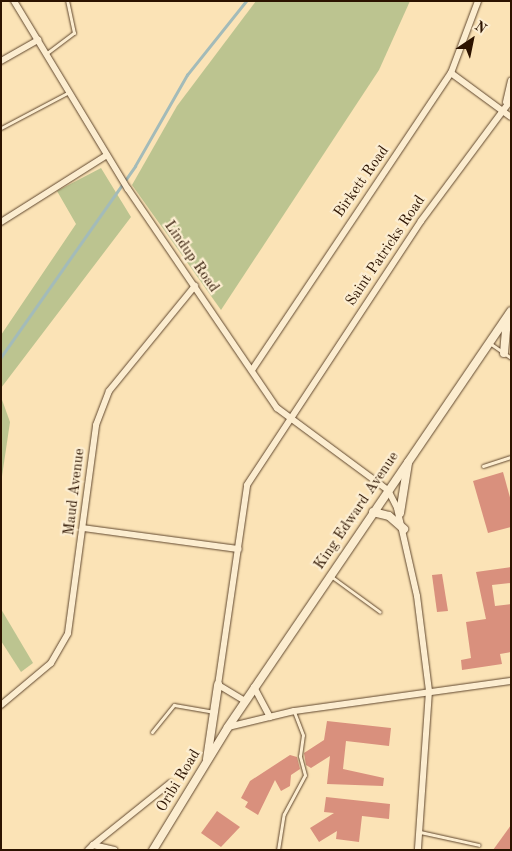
<!DOCTYPE html>
<html>
<head>
<meta charset="utf-8">
<style>
	body { margin:0 }
	#map { position:relative; width:512px; height:851px; overflow:hidden; background:#fbe3b6; font-family:"Old Standard TT",serif }
	div>[style] { position:absolute }
	[style*='--x'] { left:calc(var(--x)*1px); top:calc(var(--y)*1px); width:calc(var(--w)*1px); rotate:calc(var(--a)*1deg) }
	.green>* { inset:0; background:#bcc490 }
	.stream>* { height:2.5px; margin:-1.25px; padding:0 1.25px; transform-origin:1.25px; border-radius:1.25px; background:#a3bbb9 }
	.building>* { inset:0; background:#d9907d }
	.roads { filter:drop-shadow(0 0 1px #60472e) drop-shadow(0 0 1px #60472e) }
	.service>* { height:3px; margin:-1.5px; padding:0 1.5px; transform-origin:1.5px; border-radius:1.5px; background:#fcedd0 }
	.minor>* { height:6px; margin:-3px; padding:0 3px; transform-origin:3px; border-radius:3px; background:#fcedd0 }
	.tertiary>* { height:8px; margin:-4px; padding:0 4px; transform-origin:4px; border-radius:4px; background:#fcedd0 }
	span { translate:-50% -50%; white-space:nowrap; text-align:center; line-height:1.15; -webkit-text-stroke:4.5px #fcedd0; paint-order:stroke }
	.street-label { font-size:15px; color:#2c1300 }
	.frame { position:absolute; inset:0; border:2px solid #2c1300; pointer-events:none }
	.north { position:absolute; left:447px; top:15px; width:50px; height:50px; -webkit-text-stroke:4px #fcedd0; paint-order:stroke; rotate:34deg; font-size:14px; font-weight:700; line-height:20px; text-align:center; color:#2c1300 }
	.north::after { content:''; display:block; margin:auto; width:18px; height:22px; background:#2c1300; clip-path:polygon(50% 0,100% 100%,50% 72%,0 100%) }
</style>
</head>
<body>
<div id="map">
	<div class="green">
		<i style="clip-path:polygon(256px 1px,410px 1px,379px 70px,221px 310px,132px 185px,177px 106px)"></i>
		<i style="clip-path:polygon(101px 168px,131px 217px,1px 388px,1px 335px,76px 224px,57px 191px)"></i>
		<i style="clip-path:polygon(1px 397px,10px 422px,1px 483px)"></i>
		<i style="clip-path:polygon(1px 609px,33px 663px,21px 672px,1px 641px)"></i>
	</div>
	<div class="stream">
		<i style="--x:1;--y:357;--w:233;--a:-54.9"></i>
		<i style="--x:135;--y:166;--w:105;--a:-60.3"></i>
		<i style="--x:187;--y:75;--w:95;--a:-51.4"></i>
	</div>
	<div class="building">
		<i style="clip-path:polygon(503px 472px,511px 501px,511px 527px,488px 533px,473px 481px)"></i>
		<i style="clip-path:polygon(511px 567px,511px 583px,492px 585px,495px 606px,511px 604px,511px 652px,500px 654px,502px 664px,462px 670px,461px 660px,471px 658px,466px 622px,486px 619px,476px 572px)"></i>
		<i style="clip-path:polygon(442px 574px,448px 611px,437px 612px,432px 575px)"></i>
		<i style="clip-path:polygon(327px 721px,391px 728px,389px 746px,346px 741px,343px 769px,384px 778px,383px 786px,327px 784px,330px 756px,311px 768px,306px 765px,304px 753px,324px 740px)"></i>
		<i style="clip-path:polygon(290px 755px,297px 757px,300px 769px,291px 775px,290px 786px,281px 791px,275px 780px,258px 815px,245px 807px,248px 802px,241px 798px,250px 781px)"></i>
		<i style="clip-path:polygon(326px 797px,390px 804px,389px 819px,362px 816px,359px 842px,336px 839px,337px 831px,319px 842px,310px 828px,334px 813px,324px 812px)"></i>
		<i style="clip-path:polygon(217px 811px,240px 827px,221px 847px,201px 833px)"></i>
		<i style="clip-path:polygon(511px 825px,511px 850px,493px 850px)"></i>
	</div>
	<div class="roads">
		<div class="service">
			<i style="--x:47;--y:53;--w:34;--a:-37"></i>
			<i style="--x:74;--y:33;--w:33;--a:-102"></i>
			<i style="--x:1;--y:128;--w:77;--a:-27.9"></i>
			<i style="--x:491;--y:344;--w:24;--a:35"></i>
			<i style="--x:483;--y:466;--w:29;--a:-18"></i>
			<i style="--x:332;--y:577;--w:59;--a:36.1"></i>
			<i style="--x:152;--y:732;--w:35;--a:-51"></i>
			<i style="--x:174;--y:705;--w:41;--a:9.9"></i>
			<i style="--x:420;--y:832;--w:60;--a:12.4"></i>
			<i style="--x:278;--y:850;--w:36;--a:-81"></i>
			<i style="--x:284;--y:814;--w:44;--a:-61.7"></i>
			<i style="--x:305;--y:775;--w:20;--a:-105"></i>
			<i style="--x:300;--y:756;--w:21;--a:-82"></i>
			<i style="--x:303;--y:735;--w:26;--a:-111"></i>
		</div>
		<div class="minor">
			<i style="--x:14;--y:1;--w:220;--a:58.8"></i>
			<i style="--x:128;--y:189;--w:265;--a:55.8"></i>
			<i style="--x:277;--y:408;--w:138;--a:36.5"></i>
			<i style="--x:388;--y:490;--w:20;--a:63"></i>
			<i style="--x:397;--y:508;--w:90;--a:77.2"></i>
			<i style="--x:417;--y:596;--w:96;--a:82.8"></i>
			<i style="--x:429;--y:691;--w:159;--a:94"></i>
			<i style="--x:1;--y:61;--w:43;--a:-29.6"></i>
			<i style="--x:451;--y:73;--w:74;--a:36.3"></i>
			<i style="--x:506;--y:102;--w:22;--a:-77"></i>
			<i style="--x:1;--y:222;--w:125;--a:-32.3"></i>
			<i style="--x:252;--y:370;--w:358;--a:-56.2"></i>
			<i style="--x:451;--y:73;--w:77;--a:-69.4"></i>
			<i style="--x:83;--y:528;--w:157;--a:7.7"></i>
			<i style="--x:254;--y:687;--w:34;--a:62"></i>
			<i style="--x:245;--y:701;--w:31;--a:-149"></i>
			<i style="--x:218;--y:685;--w:202;--a:-81.7"></i>
			<i style="--x:247;--y:485;--w:316;--a:-56.6"></i>
			<i style="--x:421;--y:221;--w:151;--a:-53.4"></i>
			<i style="--x:1;--y:705;--w:65;--a:-40"></i>
			<i style="--x:51;--y:663;--w:34;--a:-60"></i>
			<i style="--x:68;--y:633;--w:210;--a:-82.3"></i>
			<i style="--x:96;--y:425;--w:36;--a:-69"></i>
			<i style="--x:109;--y:391;--w:136;--a:-50.7"></i>
			<i style="--x:228;--y:727;--w:68;--a:-13.6"></i>
			<i style="--x:294;--y:711;--w:219;--a:-7.9"></i>
			<i style="--x:93;--y:845;--w:99;--a:-38.8"></i>
			<i style="--x:88;--y:850;--w:7;--a:-45"></i>
			<i style="--x:93;--y:845;--w:22;--a:13"></i>
		</div>
		<div class="tertiary">
			<i style="--x:504;--y:353;--w:33;--a:-85"></i>
			<i style="--x:373;--y:512;--w:16;--a:14"></i>
			<i style="--x:389;--y:516;--w:20;--a:41"></i>
			<i style="--x:400;--y:513;--w:51;--a:-80.9"></i>
			<i style="--x:207;--y:759;--w:75;--a:-81.5"></i>
			<i style="--x:153;--y:850;--w:144;--a:-58.6"></i>
			<i style="--x:228;--y:727;--w:503;--a:-55.77"></i>
		</div>
	</div>
	<div class="street-label">
		<span style="left:362px;top:182px;rotate:-55deg">Birkett Road</span>
		<span style="left:386px;top:251px;rotate:-56deg">Saint Patricks Road</span>
		<span style="left:191px;top:257px;rotate:55deg">Lindup Road</span>
		<span style="left:75px;top:492px;rotate:-83deg">Maud Avenue</span>
		<span style="left:357px;top:511px;rotate:-56deg">King Edward Avenue</span>
		<span style="left:179px;top:781px;rotate:-59deg">Oribi Road</span>
	</div>
	<div class="frame"></div>
	<div class="north">N</div>
</div>
</body>
</html>
